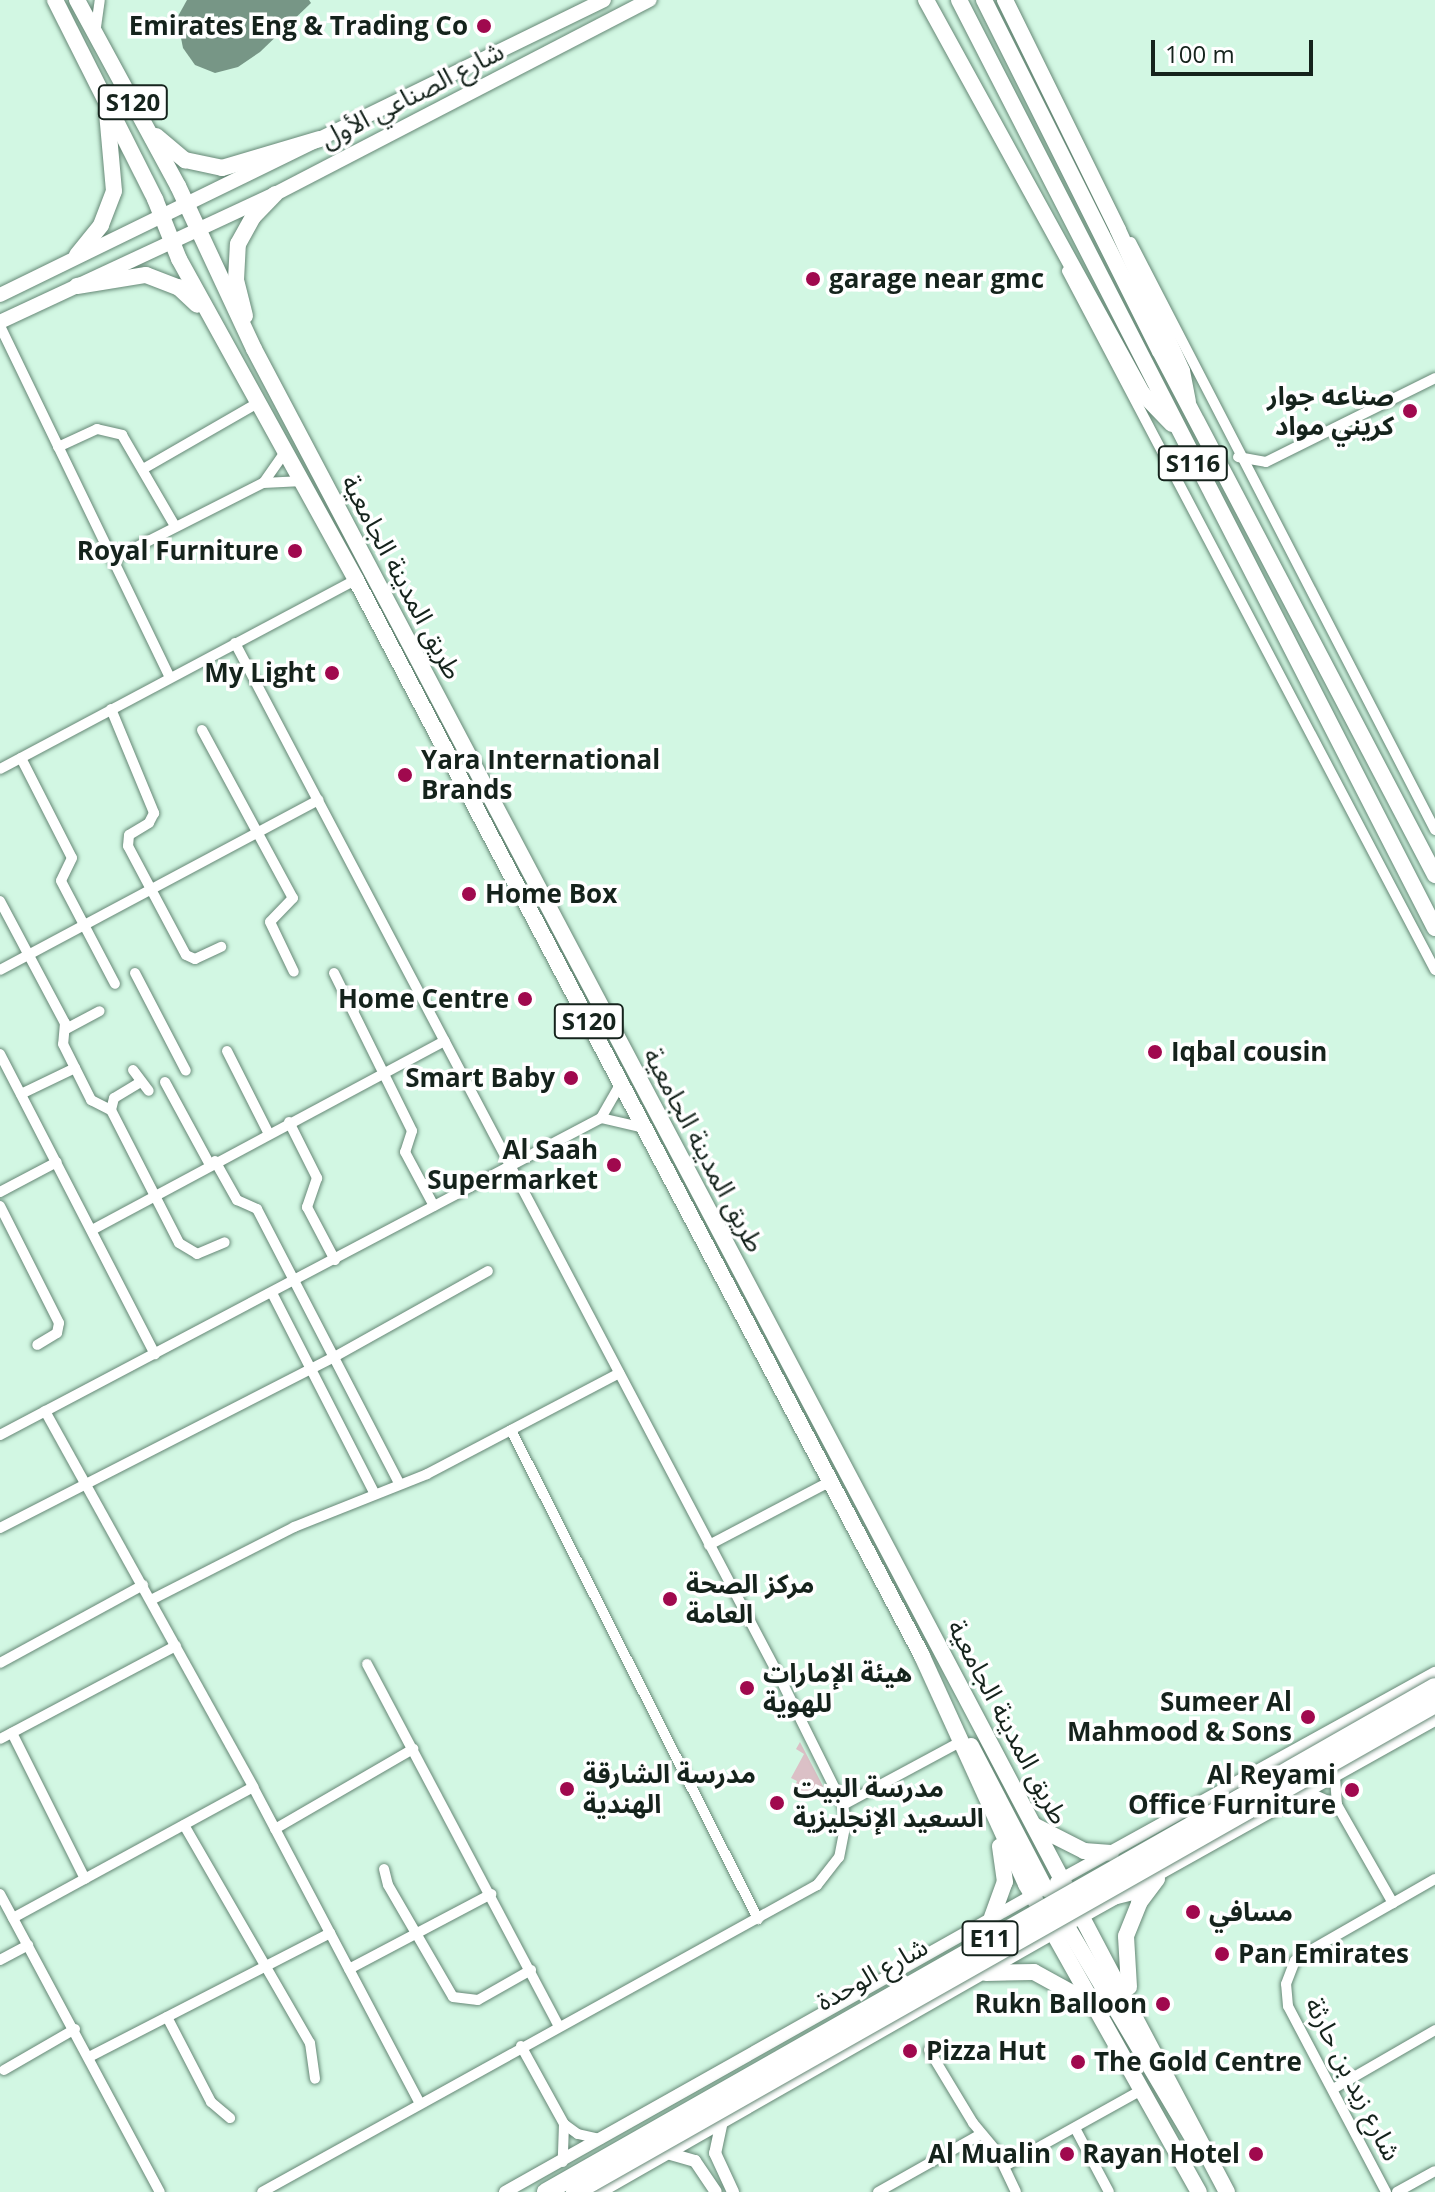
<!DOCTYPE html>
<html>
<head>
<meta charset="utf-8">
<style>
	body { margin:0 }
	#map { position:relative; width:1435px; height:2192px; overflow:hidden; background:#d2f7e3; font-family:"Open Sans","Noto Sans Arabic",sans-serif }
	div>[style] { position:absolute }
	[style*='--x'] { left:calc(var(--x)*1px); top:calc(var(--y)*1px); width:calc(var(--w)*1px); rotate:calc(var(--a)*1deg) }
	.green>* { inset:0; background:#dbc0c6 }
	.water>* { inset:0; background:#779686 }
	.roads { filter:drop-shadow(0 0 2px #668876) drop-shadow(0 0 2px #668876) }
	.minor>* { height:10px; margin:-5px; padding:0 5px; transform-origin:5px; border-radius:5px; background:#fff }
	.tertiary>* { height:12px; margin:-6px; padding:0 6px; transform-origin:6px; border-radius:6px; background:#fff }
	.secondary>* { height:14px; margin:-7px; padding:0 7px; transform-origin:7px; border-radius:7px; background:#fff }
	.primary>* { height:16px; margin:-8px; padding:0 8px; transform-origin:8px; border-radius:8px; background:#fff }
	.trunk>* { height:16px; margin:-8px; padding:0 8px; transform-origin:8px; border-radius:8px; background:#fff }
	.bridges { filter:drop-shadow(0 0 2px #668876) drop-shadow(0 0 2px #668876) }
	.motorway-bridge>* { height:18px; margin:-9px; padding:0 9px; transform-origin:9px; border-radius:9px; background:#fff }
	.dots>* { width:22px; height:22px; translate:-50% -50%; box-sizing:border-box; border:4px solid #fff; border-radius:50% }
	span { translate:-50% -50%; white-space:nowrap; text-align:center; line-height:1.15; -webkit-text-stroke:7px #fff; paint-order:stroke }
	.shield-label span { padding:2px 6px; background:#fff; border:2px solid; border-radius:6px; -webkit-text-stroke-width:0 }
	.shield-label { font-size:24px; color:#15231c; font-weight:700 }
	.poi-label { font-size:26px; color:#15231c; font-weight:700 }
	.right { translate:-100% -50%; text-align:right }
	.left { translate:0 -50%; text-align:left }
	.street-label { font-size:26px; color:#15231c }
	.scale { position:absolute; left:1151px; top:40px; width:162px; height:36px; box-sizing:border-box; border:4px solid #15231c; border-top:0; padding-left:10px; font-size:24px; line-height:28px; white-space:nowrap; color:#15231c; -webkit-text-stroke:6px #fff; paint-order:stroke }
</style>
</head>
<body>
<div id="map">
	<div class="green">
		<i style="clip-path:polygon(800px 1742px,824px 1788px,810px 1796px,794px 1788px,797px 1781px,791px 1778px,804px 1754px,796px 1749px)"></i>
	</div>
	<div class="water">
		<i style="clip-path:polygon(187px 0,309px 0,311px 3px,260px 52px,238px 67px,215px 73px,195px 65px,183px 48px,177px 18px)"></i>
	</div>
	<div class="roads">
		<div class="minor">
			<i style="--x:96;--y:27;--w:27;--a:-82"></i>
			<i style="--x:1131;--y:242;--w:662;--a:62.66"></i>
			<i style="--x:1067;--y:271;--w:790;--a:62.23"></i>
			<i style="--x:0;--y:326;--w:390;--a:64.2"></i>
			<i style="--x:58;--y:447;--w:43;--a:-24.8"></i>
			<i style="--x:97;--y:429;--w:26;--a:13"></i>
			<i style="--x:122;--y:435;--w:105;--a:59.8"></i>
			<i style="--x:1238;--y:457;--w:28;--a:10"></i>
			<i style="--x:1266;--y:462;--w:189;--a:-26.4"></i>
			<i style="--x:143;--y:469;--w:133;--a:-29.9"></i>
			<i style="--x:264;--y:482;--w:39;--a:-55"></i>
			<i style="--x:113;--y:559;--w:168;--a:-26.9"></i>
			<i style="--x:263;--y:483;--w:40;--a:-2.9"></i>
			<i style="--x:235;--y:643;--w:1174;--a:62.23"></i>
			<i style="--x:782;--y:1682;--w:137;--a:63.6"></i>
			<i style="--x:843;--y:1805;--w:17;--a:80"></i>
			<i style="--x:846;--y:1822;--w:36;--a:101"></i>
			<i style="--x:839;--y:1857;--w:36;--a:128"></i>
			<i style="--x:817;--y:1885;--w:634;--a:151.05"></i>
			<i style="--x:111;--y:709;--w:113;--a:67.5"></i>
			<i style="--x:154;--y:813;--w:11;--a:117"></i>
			<i style="--x:149;--y:823;--w:23;--a:149"></i>
			<i style="--x:129;--y:835;--w:11;--a:95"></i>
			<i style="--x:128;--y:846;--w:123;--a:62"></i>
			<i style="--x:186;--y:955;--w:10;--a:24"></i>
			<i style="--x:195;--y:959;--w:29;--a:-25"></i>
			<i style="--x:202;--y:730;--w:191;--a:61.6"></i>
			<i style="--x:293;--y:898;--w:33;--a:134"></i>
			<i style="--x:270;--y:922;--w:55;--a:64.4"></i>
			<i style="--x:21;--y:758;--w:112;--a:63"></i>
			<i style="--x:72;--y:858;--w:25;--a:116"></i>
			<i style="--x:61;--y:881;--w:116;--a:62.3"></i>
			<i style="--x:0;--y:769;--w:403;--a:-28"></i>
			<i style="--x:0;--y:901;--w:138;--a:62"></i>
			<i style="--x:65;--y:1023;--w:21;--a:95"></i>
			<i style="--x:63;--y:1044;--w:63;--a:63.4"></i>
			<i style="--x:91;--y:1100;--w:22;--a:27"></i>
			<i style="--x:0;--y:970;--w:361;--a:-28.1"></i>
			<i style="--x:135;--y:973;--w:110;--a:62.5"></i>
			<i style="--x:334;--y:973;--w:176;--a:63.7"></i>
			<i style="--x:412;--y:1131;--w:22;--a:108"></i>
			<i style="--x:405;--y:1152;--w:61;--a:61.8"></i>
			<i style="--x:66;--y:1029;--w:38;--a:-28"></i>
			<i style="--x:227;--y:1051;--w:91;--a:63.2"></i>
			<i style="--x:0;--y:1054;--w:338;--a:62.7"></i>
			<i style="--x:133;--y:1070;--w:26;--a:53"></i>
			<i style="--x:165;--y:1082;--w:94;--a:61.5"></i>
			<i style="--x:139;--y:1083;--w:29;--a:149"></i>
			<i style="--x:114;--y:1098;--w:12;--a:104"></i>
			<i style="--x:111;--y:1110;--w:149;--a:62.9"></i>
			<i style="--x:179;--y:1243;--w:21;--a:31"></i>
			<i style="--x:197;--y:1254;--w:30;--a:-23"></i>
			<i style="--x:21;--y:1094;--w:60;--a:-25.7"></i>
			<i style="--x:601;--y:1118;--w:44;--a:13.1"></i>
			<i style="--x:289;--y:1122;--w:63;--a:63.4"></i>
			<i style="--x:317;--y:1178;--w:31;--a:109"></i>
			<i style="--x:307;--y:1207;--w:60;--a:62.2"></i>
			<i style="--x:215;--y:1161;--w:45;--a:60.6"></i>
			<i style="--x:237;--y:1200;--w:22;--a:24"></i>
			<i style="--x:257;--y:1209;--w:309;--a:62.6"></i>
			<i style="--x:0;--y:1192;--w:64;--a:-27.8"></i>
			<i style="--x:0;--y:1206;--w:131;--a:63.2"></i>
			<i style="--x:59;--y:1323;--w:10;--a:101"></i>
			<i style="--x:57;--y:1333;--w:23;--a:149"></i>
			<i style="--x:92;--y:1230;--w:400;--a:-28.2"></i>
			<i style="--x:272;--y:1293;--w:224;--a:62.9"></i>
			<i style="--x:45;--y:1411;--w:430;--a:61"></i>
			<i style="--x:253;--y:1787;--w:358;--a:62.2"></i>
			<i style="--x:511;--y:1430;--w:548;--a:63.2"></i>
			<i style="--x:0;--y:1435;--w:679;--a:-27.81"></i>
			<i style="--x:601;--y:1118;--w:40;--a:-60.3"></i>
			<i style="--x:0;--y:1528;--w:377;--a:-27.1"></i>
			<i style="--x:336;--y:1356;--w:174;--a:-29.2"></i>
			<i style="--x:709;--y:1545;--w:136;--a:-27.7"></i>
			<i style="--x:151;--y:1600;--w:161;--a:-27"></i>
			<i style="--x:294;--y:1527;--w:143;--a:-21.7"></i>
			<i style="--x:427;--y:1474;--w:217;--a:-27.7"></i>
			<i style="--x:0;--y:1663;--w:163;--a:-28.6"></i>
			<i style="--x:367;--y:1664;--w:410;--a:62.1"></i>
			<i style="--x:12;--y:1733;--w:163;--a:63.4"></i>
			<i style="--x:0;--y:1739;--w:199;--a:-27.9"></i>
			<i style="--x:1335;--y:1777;--w:28;--a:86"></i>
			<i style="--x:1337;--y:1805;--w:113;--a:60.3"></i>
			<i style="--x:1308;--y:1792;--w:32;--a:24"></i>
			<i style="--x:843;--y:1805;--w:133;--a:-28.3"></i>
			<i style="--x:184;--y:1825;--w:252;--a:60"></i>
			<i style="--x:310;--y:2043;--w:36;--a:82"></i>
			<i style="--x:275;--y:1829;--w:160;--a:-30.1"></i>
			<i style="--x:384;--y:1869;--w:16;--a:76"></i>
			<i style="--x:388;--y:1885;--w:129;--a:59.9"></i>
			<i style="--x:453;--y:1997;--w:25;--a:7"></i>
			<i style="--x:478;--y:2000;--w:61;--a:-29.5"></i>
			<i style="--x:0;--y:1894;--w:338;--a:61.8"></i>
			<i style="--x:13;--y:1918;--w:273;--a:-28.6"></i>
			<i style="--x:0;--y:1960;--w:32;--a:-28"></i>
			<i style="--x:349;--y:1969;--w:161;--a:-27.8"></i>
			<i style="--x:167;--y:2017;--w:96;--a:62.6"></i>
			<i style="--x:211;--y:2102;--w:25;--a:40"></i>
			<i style="--x:521;--y:2046;--w:89;--a:61.1"></i>
			<i style="--x:564;--y:2124;--w:38;--a:92"></i>
			<i style="--x:929;--y:2050;--w:85;--a:58.9"></i>
			<i style="--x:973;--y:2123;--w:38;--a:50"></i>
			<i style="--x:997;--y:2152;--w:44;--a:64.6"></i>
			<i style="--x:91;--y:2056;--w:269;--a:-27.2"></i>
			<i style="--x:4;--y:2070;--w:82;--a:-30"></i>
			<i style="--x:1333;--y:2089;--w:118;--a:-30"></i>
			<i style="--x:564;--y:2124;--w:17;--a:36"></i>
			<i style="--x:578;--y:2134;--w:23;--a:13"></i>
			<i style="--x:1075;--y:2128;--w:72;--a:62"></i>
			<i style="--x:1005;--y:2166;--w:154;--a:-29.1"></i>
			<i style="--x:878;--y:2192;--w:118;--a:-29.4"></i>
			<i style="--x:1386;--y:2192;--w:210;--a:-117.8"></i>
			<i style="--x:1288;--y:2006;--w:22;--a:-95"></i>
			<i style="--x:1286;--y:1984;--w:25;--a:-69"></i>
			<i style="--x:1295;--y:1961;--w:11;--a:-38"></i>
			<i style="--x:1304;--y:1954;--w:151;--a:-29.8"></i>
			<i style="--x:1397;--y:2192;--w:43;--a:-28.9"></i>
		</div>
		<div class="tertiary">
			<i style="--x:1056;--y:1882;--w:433;--a:-28.9"></i>
			<i style="--x:1075;--y:1921;--w:412;--a:-29.2"></i>
			<i style="--x:722;--y:2121;--w:33;--a:102"></i>
			<i style="--x:715;--y:2153;--w:43;--a:65.2"></i>
			<i style="--x:667;--y:2153;--w:29;--a:16"></i>
			<i style="--x:695;--y:2161;--w:37;--a:56"></i>
			<i style="--x:505;--y:2192;--w:614;--a:-29.36"></i>
			<i style="--x:600;--y:2192;--w:529;--a:-29.72"></i>
		</div>
		<div class="secondary">
			<i style="--x:0;--y:295;--w:672;--a:-26.03"></i>
			<i style="--x:0;--y:322;--w:303;--a:-25"></i>
			<i style="--x:275;--y:194;--w:422;--a:-27.4"></i>
		</div>
		<div class="primary">
			<i style="--x:55;--y:0;--w:223;--a:63.3"></i>
			<i style="--x:155;--y:199;--w:65;--a:68.2"></i>
			<i style="--x:179;--y:259;--w:367;--a:61.1"></i>
			<i style="--x:356;--y:580;--w:1216;--a:62.25"></i>
			<i style="--x:922;--y:1656;--w:251;--a:65.5"></i>
			<i style="--x:1026;--y:1884;--w:353;--a:60.7"></i>
			<i style="--x:77;--y:0;--w:212;--a:61.5"></i>
			<i style="--x:178;--y:186;--w:180;--a:65"></i>
			<i style="--x:254;--y:349;--w:2084;--a:62.17"></i>
			<i style="--x:926;--y:0;--w:448;--a:61.2"></i>
			<i style="--x:1142;--y:393;--w:43;--a:45.9"></i>
			<i style="--x:1005;--y:0;--w:256;--a:63.8"></i>
			<i style="--x:1118;--y:230;--w:155;--a:65.6"></i>
			<i style="--x:1182;--y:371;--w:31;--a:79"></i>
			<i style="--x:156;--y:136;--w:38;--a:40"></i>
			<i style="--x:185;--y:160;--w:38;--a:12"></i>
			<i style="--x:222;--y:168;--w:102;--a:-16.5"></i>
			<i style="--x:77;--y:255;--w:38;--a:-51"></i>
			<i style="--x:101;--y:225;--w:36;--a:-69"></i>
			<i style="--x:114;--y:191;--w:78;--a:-95.1"></i>
			<i style="--x:77;--y:286;--w:70;--a:-9.1"></i>
			<i style="--x:146;--y:275;--w:34;--a:21"></i>
			<i style="--x:178;--y:287;--w:26;--a:43"></i>
			<i style="--x:245;--y:316;--w:37;--a:-104"></i>
			<i style="--x:236;--y:280;--w:36;--a:-87"></i>
			<i style="--x:238;--y:244;--w:31;--a:-61"></i>
			<i style="--x:253;--y:217;--w:32;--a:-46"></i>
			<i style="--x:971;--y:1746;--w:160;--a:62.5"></i>
			<i style="--x:1045;--y:1888;--w:29;--a:29"></i>
			<i style="--x:1035;--y:1826;--w:55;--a:27"></i>
			<i style="--x:1084;--y:1851;--w:27;--a:4"></i>
			<i style="--x:1093;--y:1902;--w:38;--a:-14"></i>
			<i style="--x:1056;--y:1908;--w:280;--a:59.3"></i>
			<i style="--x:992;--y:1917;--w:37;--a:-70"></i>
			<i style="--x:1005;--y:1882;--w:36;--a:-98"></i>
			<i style="--x:986;--y:1973;--w:48;--a:-1.2"></i>
			<i style="--x:1034;--y:1972;--w:58;--a:28.8"></i>
			<i style="--x:1129;--y:1987;--w:51;--a:-93.4"></i>
			<i style="--x:1126;--y:1936;--w:35;--a:-68"></i>
			<i style="--x:1139;--y:1903;--w:30;--a:-53"></i>
		</div>
		<div class="trunk">
			<i style="--x:959;--y:0;--w:1043;--a:62.85"></i>
			<i style="--x:984;--y:0;--w:393;--a:63.4"></i>
			<i style="--x:1160;--y:351;--w:592;--a:62.31"></i>
		</div>
	</div>
	<div class="bridges">
		<div class="motorway-bridge">
			<i style="--x:546;--y:2192;--w:1022;--a:-29.6"></i>
			<i style="--x:575;--y:2192;--w:989;--a:-29.57"></i>
		</div>
	</div>
	<div class="dots">
		<i style="left:484px;top:26px;background:#a0094e"></i>
		<i style="left:813px;top:279px;background:#a0094e"></i>
		<i style="left:1410px;top:411px;background:#a0094e"></i>
		<i style="left:295px;top:551px;background:#a0094e"></i>
		<i style="left:332px;top:673px;background:#a0094e"></i>
		<i style="left:405px;top:775px;background:#a0094e"></i>
		<i style="left:469px;top:894px;background:#a0094e"></i>
		<i style="left:525px;top:999px;background:#a0094e"></i>
		<i style="left:1155px;top:1052px;background:#a0094e"></i>
		<i style="left:571px;top:1078px;background:#a0094e"></i>
		<i style="left:614px;top:1165px;background:#a0094e"></i>
		<i style="left:670px;top:1599px;background:#a0094e"></i>
		<i style="left:747px;top:1688px;background:#a0094e"></i>
		<i style="left:1308px;top:1717px;background:#a0094e"></i>
		<i style="left:567px;top:1789px;background:#a0094e"></i>
		<i style="left:1352px;top:1790px;background:#a0094e"></i>
		<i style="left:777px;top:1803px;background:#a0094e"></i>
		<i style="left:1193px;top:1912px;background:#a0094e"></i>
		<i style="left:1222px;top:1954px;background:#a0094e"></i>
		<i style="left:1163px;top:2004px;background:#a0094e"></i>
		<i style="left:910px;top:2051px;background:#a0094e"></i>
		<i style="left:1078px;top:2062px;background:#a0094e"></i>
		<i style="left:1067px;top:2154px;background:#a0094e"></i>
		<i style="left:1256px;top:2154px;background:#a0094e"></i>
	</div>
	<div class="shield-label">
		<span style="left:133px;top:102px">S120</span>
		<span style="left:1193px;top:463px">S116</span>
		<span style="left:589px;top:1021px">S120</span>
		<span style="left:990px;top:1938px">E11</span>
	</div>
	<div class="poi-label">
		<span class="right" style="left:468px;top:26px">Emirates Eng &amp; Trading Co</span>
		<span class="left" style="left:829px;top:279px">garage near gmc</span>
		<span class="right" style="left:1394px;top:411px">صناعه جوار<br>كريني مواد</span>
		<span class="right" style="left:279px;top:551px">Royal Furniture</span>
		<span class="right" style="left:316px;top:673px">My Light</span>
		<span class="left" style="left:421px;top:775px">Yara International<br>Brands</span>
		<span class="left" style="left:485px;top:894px">Home Box</span>
		<span class="right" style="left:509px;top:999px">Home Centre</span>
		<span class="left" style="left:1171px;top:1052px">Iqbal cousin</span>
		<span class="right" style="left:555px;top:1078px">Smart Baby</span>
		<span class="right" style="left:598px;top:1165px">Al Saah<br>Supermarket</span>
		<span class="left" style="left:686px;top:1599px">مركز الصحة<br>العامة</span>
		<span class="left" style="left:763px;top:1688px">هيئة الإمارات<br>للهوية</span>
		<span class="right" style="left:1292px;top:1717px">Sumeer Al<br>Mahmood &amp; Sons</span>
		<span class="left" style="left:583px;top:1789px">مدرسة الشارقة<br>الهندية</span>
		<span class="right" style="left:1336px;top:1790px">Al Reyami<br>Office Furniture</span>
		<span class="left" style="left:793px;top:1803px">مدرسة البيت<br>السعيد الإنجليزية</span>
		<span class="left" style="left:1209px;top:1912px">مسافي</span>
		<span class="left" style="left:1238px;top:1954px">Pan Emirates</span>
		<span class="right" style="left:1147px;top:2004px">Rukn Balloon</span>
		<span class="left" style="left:926px;top:2051px">Pizza Hut</span>
		<span class="left" style="left:1094px;top:2062px">The Gold Centre</span>
		<span class="right" style="left:1051px;top:2154px">Al Mualin</span>
		<span class="right" style="left:1240px;top:2154px">Rayan Hotel</span>
	</div>
	<div class="street-label">
		<span style="left:412px;top:95px;rotate:-27deg">شارع الصناعي الأول</span>
		<span style="left:402px;top:577px;rotate:62deg">طريق المدينة الجامعية</span>
		<span style="left:704px;top:1150px;rotate:62deg">طريق المدينة الجامعية</span>
		<span style="left:1008px;top:1722px;rotate:62deg">طريق المدينة الجامعية</span>
		<span style="left:872px;top:1974px;rotate:-29deg">شارع الوحدة</span>
		<span style="left:1353px;top:2079px;rotate:63deg">شارع زيد بن حارثة</span>
	</div>
	<div class="scale">100 m</div>
</div>
</body>
</html>
